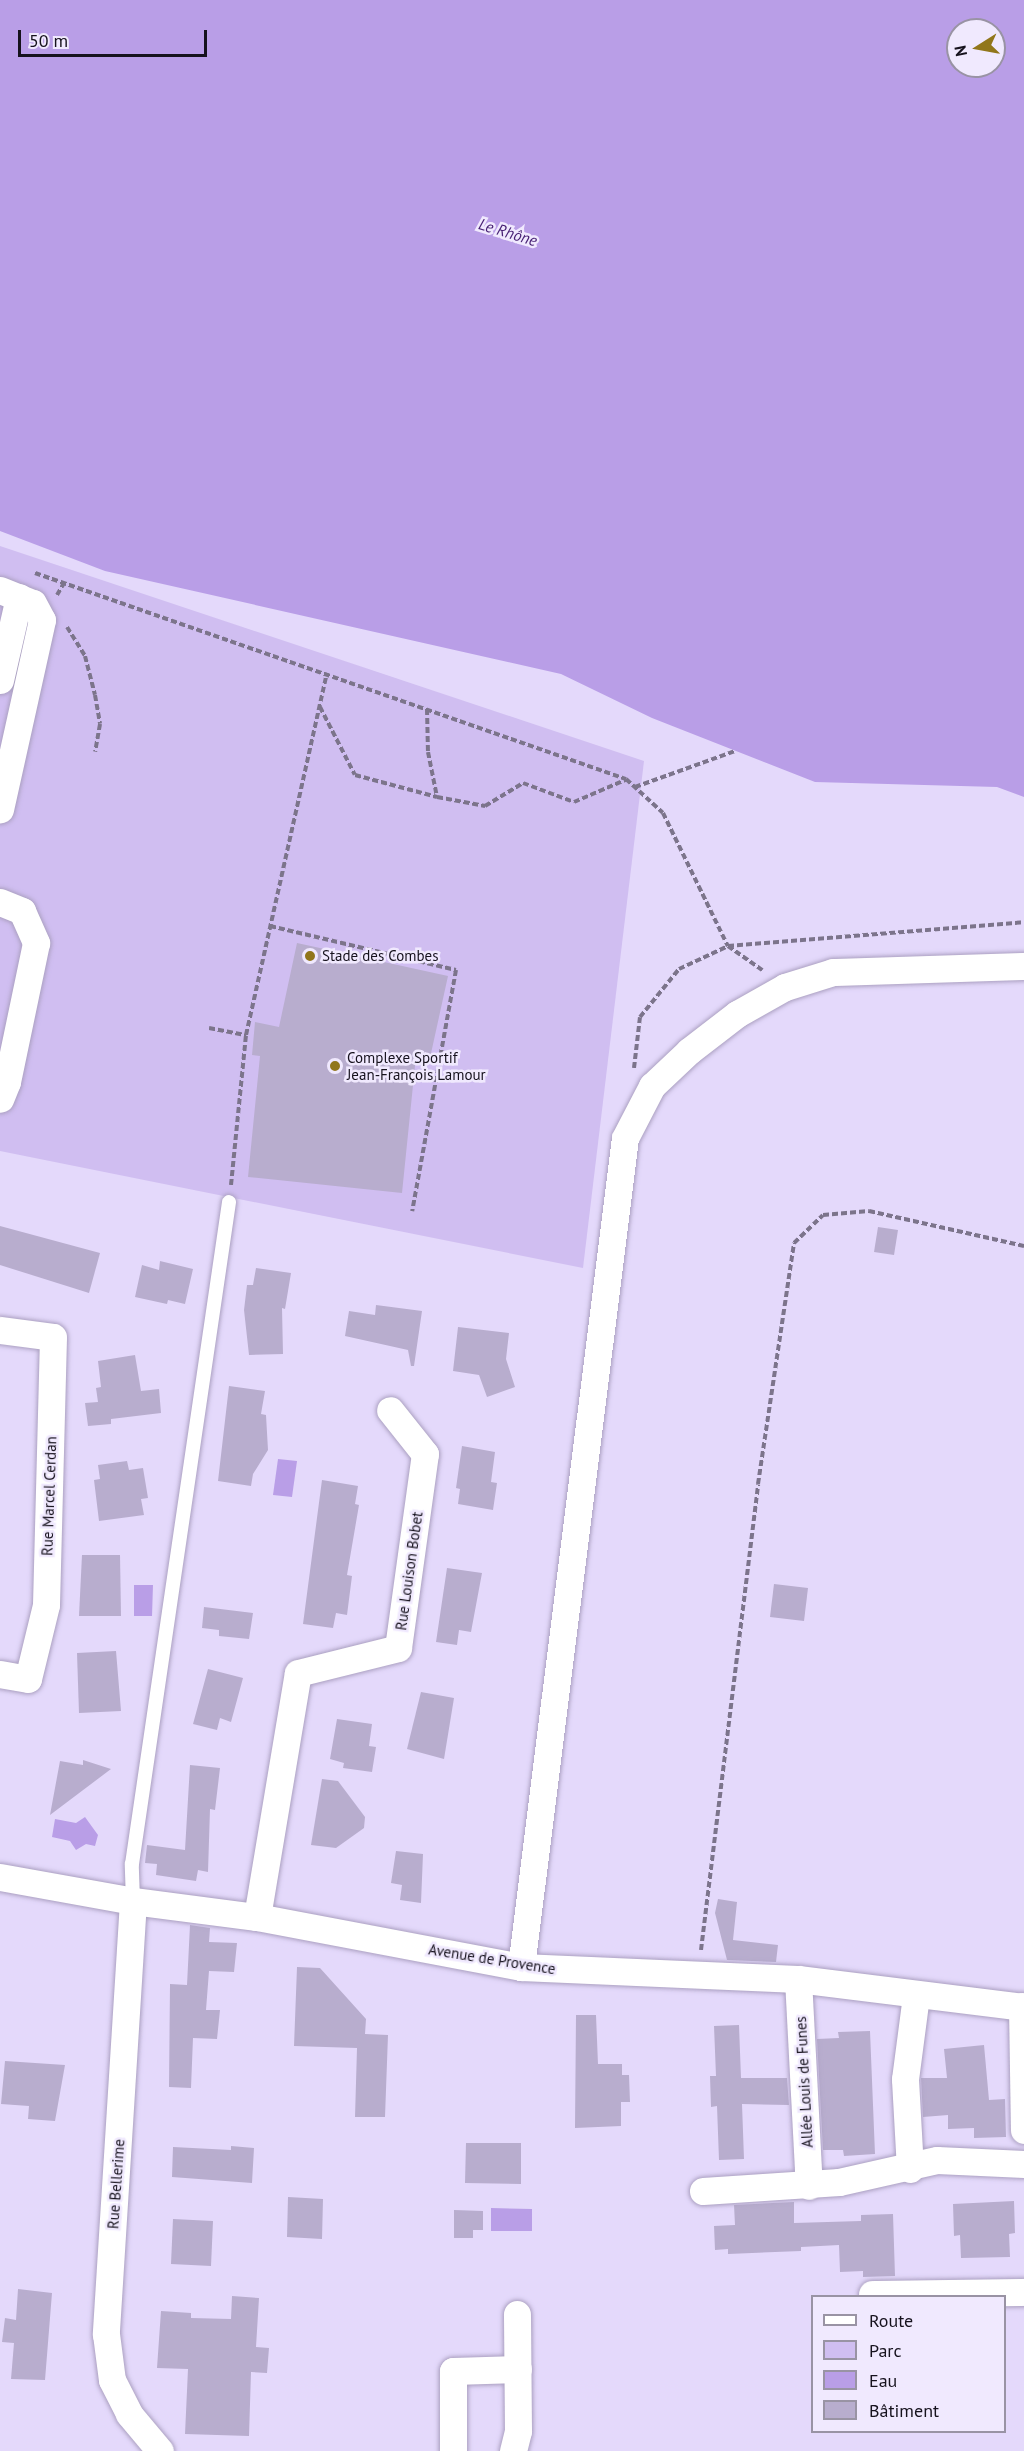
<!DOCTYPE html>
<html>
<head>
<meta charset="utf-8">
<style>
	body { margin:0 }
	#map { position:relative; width:1024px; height:2451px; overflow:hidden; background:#e4d9fb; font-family:"PT Sans",sans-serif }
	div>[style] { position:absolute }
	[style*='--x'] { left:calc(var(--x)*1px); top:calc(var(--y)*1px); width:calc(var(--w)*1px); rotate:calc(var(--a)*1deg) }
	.green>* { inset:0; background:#d0bef1 }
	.water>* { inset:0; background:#b99ee7 }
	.building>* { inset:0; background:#b8adce }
	.path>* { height:4px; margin-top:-2px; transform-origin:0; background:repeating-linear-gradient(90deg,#7c748b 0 6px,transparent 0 9px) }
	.roads { filter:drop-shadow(0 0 2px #aba0c1) drop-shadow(0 0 2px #aba0c1) }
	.lane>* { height:14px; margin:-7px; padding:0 7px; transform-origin:7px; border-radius:7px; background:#fff }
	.street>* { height:27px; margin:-13.5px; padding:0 13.5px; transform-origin:13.5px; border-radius:13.5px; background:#fff }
	.dots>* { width:16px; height:16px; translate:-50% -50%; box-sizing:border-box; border:3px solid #f0e9fe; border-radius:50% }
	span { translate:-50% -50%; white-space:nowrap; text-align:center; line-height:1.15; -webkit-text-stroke:5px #f0e9fe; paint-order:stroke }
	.poi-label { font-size:15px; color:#16121d }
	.left { translate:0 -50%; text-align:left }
	.street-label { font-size:15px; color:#16121d }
	.water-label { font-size:16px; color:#461f73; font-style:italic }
	.legend { position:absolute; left:811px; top:2295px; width:195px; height:138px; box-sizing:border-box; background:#f0e9fe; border:2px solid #9993a4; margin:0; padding:8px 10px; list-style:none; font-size:18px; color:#16121d }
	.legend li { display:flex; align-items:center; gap:12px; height:30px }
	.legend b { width:30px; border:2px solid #9993a4 }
	.north { position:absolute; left:946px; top:18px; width:60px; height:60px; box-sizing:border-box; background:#f0e9fe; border:2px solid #9993a4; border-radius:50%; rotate:259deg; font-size:16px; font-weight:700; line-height:24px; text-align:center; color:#16121d }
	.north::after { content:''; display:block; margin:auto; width:21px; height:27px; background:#91761b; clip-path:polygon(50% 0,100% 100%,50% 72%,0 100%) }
	.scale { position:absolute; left:18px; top:30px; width:189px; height:27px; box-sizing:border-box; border:3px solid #16121d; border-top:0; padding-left:8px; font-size:18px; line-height:21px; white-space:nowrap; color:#16121d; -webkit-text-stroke:4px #f0e9fe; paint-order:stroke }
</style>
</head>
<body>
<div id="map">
	<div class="green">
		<i style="clip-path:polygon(0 546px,644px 761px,583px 1268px,0 1151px)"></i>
	</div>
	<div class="water">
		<i style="clip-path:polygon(evenodd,0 0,1024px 0,1024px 797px,997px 787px,815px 782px,652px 718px,561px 674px,105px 571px,0 531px,0 0,958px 30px,994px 30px,994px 66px,958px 66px,958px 30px)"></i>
		<i style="clip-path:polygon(278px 1459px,297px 1461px,292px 1497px,273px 1495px)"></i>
		<i style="clip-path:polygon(134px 1585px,153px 1585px,152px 1616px,134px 1616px)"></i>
		<i style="clip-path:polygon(85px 1817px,98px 1835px,95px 1846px,86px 1844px,76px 1850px,70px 1841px,52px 1837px,55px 1819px,76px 1823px)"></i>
		<i style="clip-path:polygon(491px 2208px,532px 2209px,532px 2231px,491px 2231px)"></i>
	</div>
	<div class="building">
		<i style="clip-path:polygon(297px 943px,448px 976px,430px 1058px,416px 1056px,402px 1193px,248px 1177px,260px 1056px,252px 1055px,255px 1022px,279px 1027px)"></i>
		<i style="clip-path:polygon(0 1226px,100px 1253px,89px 1293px,0 1265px)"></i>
		<i style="clip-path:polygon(878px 1227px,898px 1230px,894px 1255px,874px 1252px)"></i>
		<i style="clip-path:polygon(160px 1261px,193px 1269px,185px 1304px,168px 1300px,167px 1304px,135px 1297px,142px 1265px,159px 1270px)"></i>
		<i style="clip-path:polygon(256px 1268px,291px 1273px,285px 1309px,282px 1308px,283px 1354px,249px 1355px,244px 1310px,247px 1285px,253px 1285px)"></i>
		<i style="clip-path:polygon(376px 1305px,422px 1311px,414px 1366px,411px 1366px,408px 1350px,345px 1336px,349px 1311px,375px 1315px)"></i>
		<i style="clip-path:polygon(458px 1327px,509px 1333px,506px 1359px,515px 1387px,487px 1397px,479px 1375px,453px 1371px)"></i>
		<i style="clip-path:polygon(135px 1355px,141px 1391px,159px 1389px,161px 1413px,111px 1419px,111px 1424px,88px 1426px,85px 1403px,98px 1402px,96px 1388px,101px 1387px,98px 1361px)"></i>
		<i style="clip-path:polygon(229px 1386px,265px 1391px,261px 1414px,266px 1415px,268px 1450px,253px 1474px,251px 1486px,218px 1481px)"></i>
		<i style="clip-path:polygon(462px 1446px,495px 1452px,491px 1482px,497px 1483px,493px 1510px,458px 1504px,460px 1489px,456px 1488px)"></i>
		<i style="clip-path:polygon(127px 1461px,129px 1470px,143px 1468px,148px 1498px,141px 1499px,144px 1515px,99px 1521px,94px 1480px,100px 1479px,98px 1465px)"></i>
		<i style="clip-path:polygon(322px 1480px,358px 1486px,355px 1504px,359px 1505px,347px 1575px,352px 1576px,347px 1615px,336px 1613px,333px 1628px,303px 1624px)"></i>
		<i style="clip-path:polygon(82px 1555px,120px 1555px,121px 1616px,79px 1616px)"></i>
		<i style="clip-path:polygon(447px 1568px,482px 1573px,471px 1632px,459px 1630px,457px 1645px,436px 1642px)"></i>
		<i style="clip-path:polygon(774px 1584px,808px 1588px,804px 1621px,770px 1617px)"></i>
		<i style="clip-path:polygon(204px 1607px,253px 1613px,249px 1639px,219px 1636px,219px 1630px,202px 1628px)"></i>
		<i style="clip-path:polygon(116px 1651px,121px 1711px,79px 1713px,77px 1653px)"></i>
		<i style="clip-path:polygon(208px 1669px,243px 1678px,231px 1722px,220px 1718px,217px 1730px,193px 1724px)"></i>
		<i style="clip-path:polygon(421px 1692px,454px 1698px,444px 1759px,407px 1749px)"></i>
		<i style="clip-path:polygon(337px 1719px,372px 1724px,369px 1746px,376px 1747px,372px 1772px,343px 1768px,344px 1763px,330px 1759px)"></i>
		<i style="clip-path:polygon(83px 1760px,111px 1769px,50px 1815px,60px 1761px,83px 1765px)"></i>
		<i style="clip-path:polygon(190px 1765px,220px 1768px,215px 1810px,210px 1809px,208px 1872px,198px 1870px,196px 1881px,156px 1875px,157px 1864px,145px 1863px,147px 1845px,185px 1850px)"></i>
		<i style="clip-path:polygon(322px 1779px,338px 1781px,365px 1817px,364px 1828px,336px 1848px,311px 1845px)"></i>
		<i style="clip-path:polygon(396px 1851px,423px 1854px,421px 1903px,400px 1900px,402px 1885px,391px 1883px)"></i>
		<i style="clip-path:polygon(718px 1899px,737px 1902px,733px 1940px,778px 1945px,776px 1962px,727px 1960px,715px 1913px)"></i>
		<i style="clip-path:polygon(190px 1925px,210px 1928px,209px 1942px,237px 1943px,234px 1972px,209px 1971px,206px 2010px,220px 2010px,217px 2039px,193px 2038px,191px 2088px,169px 2087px,170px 1984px,187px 1985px)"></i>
		<i style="clip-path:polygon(297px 1967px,320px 1968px,366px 2019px,365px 2034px,388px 2035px,385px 2117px,355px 2117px,357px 2048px,294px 2046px)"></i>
		<i style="clip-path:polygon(576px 2015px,596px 2015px,598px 2064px,622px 2064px,622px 2075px,629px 2075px,630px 2102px,621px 2102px,621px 2126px,575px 2128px)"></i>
		<i style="clip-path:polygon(739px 2025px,741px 2078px,787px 2078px,789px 2105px,742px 2104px,744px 2159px,719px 2160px,717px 2106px,711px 2107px,710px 2076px,716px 2076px,714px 2026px)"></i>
		<i style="clip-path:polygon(870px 2031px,875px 2154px,844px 2156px,843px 2150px,823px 2150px,817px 2039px,839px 2038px,838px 2032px)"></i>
		<i style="clip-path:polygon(984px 2045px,989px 2100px,1005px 2099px,1006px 2137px,974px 2138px,974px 2128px,948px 2129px,948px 2115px,923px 2117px,921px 2078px,947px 2078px,944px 2049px)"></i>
		<i style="clip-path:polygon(5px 2061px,65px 2065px,55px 2121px,28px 2119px,29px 2106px,1px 2104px)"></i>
		<i style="clip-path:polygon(466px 2143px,521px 2143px,521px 2184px,465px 2183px)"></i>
		<i style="clip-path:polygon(231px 2146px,254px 2148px,252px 2183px,172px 2177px,173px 2147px,231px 2150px)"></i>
		<i style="clip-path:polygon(288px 2197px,323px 2199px,322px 2239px,287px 2237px)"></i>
		<i style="clip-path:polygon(1014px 2201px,1015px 2233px,1009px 2234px,1010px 2257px,961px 2258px,960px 2235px,954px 2236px,953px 2204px)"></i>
		<i style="clip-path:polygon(794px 2202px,794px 2223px,861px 2221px,861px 2215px,893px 2214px,895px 2276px,863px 2277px,863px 2271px,840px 2272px,839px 2245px,801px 2247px,801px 2251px,728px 2254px,728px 2249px,715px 2250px,714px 2226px,735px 2225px,734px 2205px)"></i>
		<i style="clip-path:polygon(454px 2210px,483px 2211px,483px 2230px,473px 2230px,473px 2238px,454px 2238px)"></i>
		<i style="clip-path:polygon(173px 2219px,213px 2221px,211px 2266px,171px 2264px)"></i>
		<i style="clip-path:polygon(18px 2289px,52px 2293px,45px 2380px,11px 2379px,14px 2343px,2px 2342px,5px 2318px,16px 2320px)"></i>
		<i style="clip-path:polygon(232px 2296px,259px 2298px,256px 2347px,269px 2348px,267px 2373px,251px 2372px,249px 2436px,185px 2434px,188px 2369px,157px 2368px,161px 2311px,191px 2313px,191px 2318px,231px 2319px)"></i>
	</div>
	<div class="path">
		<i style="--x:35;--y:573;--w:626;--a:19.22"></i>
		<i style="--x:626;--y:779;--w:50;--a:42.6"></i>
		<i style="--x:663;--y:813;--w:148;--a:64"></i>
		<i style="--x:728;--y:946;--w:42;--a:35.2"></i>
		<i style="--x:57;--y:595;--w:14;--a:-60"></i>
		<i style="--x:67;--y:627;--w:34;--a:58"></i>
		<i style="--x:85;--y:656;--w:40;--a:75.6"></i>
		<i style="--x:95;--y:695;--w:29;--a:80"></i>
		<i style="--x:100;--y:724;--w:28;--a:100"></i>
		<i style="--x:320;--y:707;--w:76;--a:62.8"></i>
		<i style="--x:355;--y:775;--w:85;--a:15"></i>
		<i style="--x:427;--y:709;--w:43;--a:88.7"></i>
		<i style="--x:428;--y:752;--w:46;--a:78.7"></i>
		<i style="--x:437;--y:797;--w:49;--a:10.6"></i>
		<i style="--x:485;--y:806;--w:44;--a:-31.2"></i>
		<i style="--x:523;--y:783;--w:54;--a:20.4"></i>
		<i style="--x:574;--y:802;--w:56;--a:-23.3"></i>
		<i style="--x:635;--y:787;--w:106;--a:-19.8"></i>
		<i style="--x:270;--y:926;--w:191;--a:13.3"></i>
		<i style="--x:456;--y:970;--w:245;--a:100.3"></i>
		<i style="--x:209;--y:1028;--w:38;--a:11"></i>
		<i style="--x:634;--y:1068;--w:51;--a:-83.3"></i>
		<i style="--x:640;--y:1017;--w:62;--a:-50.9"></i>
		<i style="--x:679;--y:969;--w:54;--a:-25.1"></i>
		<i style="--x:728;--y:946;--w:297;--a:-4.6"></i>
		<i style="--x:231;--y:1185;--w:151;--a:-84.3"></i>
		<i style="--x:246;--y:1035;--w:371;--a:-77.4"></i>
		<i style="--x:701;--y:1950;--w:469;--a:-83"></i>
		<i style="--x:758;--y:1484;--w:244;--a:-81.5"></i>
		<i style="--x:794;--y:1243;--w:40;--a:-44"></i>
		<i style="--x:823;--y:1215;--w:46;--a:-5"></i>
		<i style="--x:869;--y:1211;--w:159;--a:12.7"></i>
	</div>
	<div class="roads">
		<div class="lane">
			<i style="--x:133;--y:1901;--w:37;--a:-92"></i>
			<i style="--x:132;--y:1864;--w:669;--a:-81.66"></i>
		</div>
		<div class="street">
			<i style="--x:0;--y:590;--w:35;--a:22"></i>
			<i style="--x:33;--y:603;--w:19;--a:62"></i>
			<i style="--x:42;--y:620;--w:194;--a:102.5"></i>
			<i style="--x:0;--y:680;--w:85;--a:-77.1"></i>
			<i style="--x:0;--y:902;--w:24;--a:22"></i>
			<i style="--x:22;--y:911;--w:35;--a:66"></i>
			<i style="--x:36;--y:943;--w:142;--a:101.8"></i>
			<i style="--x:7;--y:1082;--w:18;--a:112"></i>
			<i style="--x:0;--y:1330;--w:53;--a:7.5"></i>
			<i style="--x:53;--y:1337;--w:268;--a:91.5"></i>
			<i style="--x:46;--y:1605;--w:76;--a:103.7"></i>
			<i style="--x:28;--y:1679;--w:28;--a:-170"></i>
			<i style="--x:0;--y:1877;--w:135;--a:10.2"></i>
			<i style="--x:133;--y:1901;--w:125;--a:7.4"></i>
			<i style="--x:257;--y:1917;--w:269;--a:10.7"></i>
			<i style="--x:521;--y:1967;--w:277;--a:2.5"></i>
			<i style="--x:798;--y:1979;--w:228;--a:7.1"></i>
			<i style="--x:133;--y:1901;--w:434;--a:93.6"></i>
			<i style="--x:106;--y:2334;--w:46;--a:82.6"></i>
			<i style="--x:112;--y:2380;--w:38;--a:63"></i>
			<i style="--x:129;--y:2414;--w:48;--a:50"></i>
			<i style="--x:257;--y:1917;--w:247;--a:-80.5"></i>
			<i style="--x:298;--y:1673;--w:103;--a:-14"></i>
			<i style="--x:398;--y:1648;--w:196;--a:-82.1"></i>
			<i style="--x:425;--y:1454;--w:56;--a:-128.5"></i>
			<i style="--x:521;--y:1967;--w:835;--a:-82.85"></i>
			<i style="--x:625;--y:1138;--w:59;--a:-62.6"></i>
			<i style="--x:652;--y:1086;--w:51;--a:-43.4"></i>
			<i style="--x:689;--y:1051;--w:61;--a:-37.6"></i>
			<i style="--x:737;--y:1014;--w:55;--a:-29.4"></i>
			<i style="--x:785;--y:987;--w:50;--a:-17.4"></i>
			<i style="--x:833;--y:972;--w:191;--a:-1.8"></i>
			<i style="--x:798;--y:1979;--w:207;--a:87"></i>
			<i style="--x:1022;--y:2006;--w:124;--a:89.1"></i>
			<i style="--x:910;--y:2169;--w:90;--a:-93.2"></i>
			<i style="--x:905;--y:2079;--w:85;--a:-82.5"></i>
			<i style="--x:703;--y:2191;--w:136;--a:-3.8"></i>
			<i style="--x:839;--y:2182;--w:100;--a:-12.7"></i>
			<i style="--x:937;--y:2160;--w:87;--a:2.6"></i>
			<i style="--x:872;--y:2294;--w:152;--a:-0.8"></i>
			<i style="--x:453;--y:2451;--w:80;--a:-90"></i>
			<i style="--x:453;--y:2371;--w:65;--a:-1.8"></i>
			<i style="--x:513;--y:2451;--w:21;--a:-76"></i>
			<i style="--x:518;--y:2431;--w:117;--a:-90.5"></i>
		</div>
	</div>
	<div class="dots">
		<i style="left:310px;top:956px;background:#91761b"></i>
		<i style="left:335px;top:1066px;background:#91761b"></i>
	</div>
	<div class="poi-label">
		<span class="left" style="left:322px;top:956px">Stade des Combes</span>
		<span class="left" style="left:347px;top:1066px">Complexe Sportif<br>Jean-François Lamour</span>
	</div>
	<div class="street-label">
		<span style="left:49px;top:1496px;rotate:-88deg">Rue Marcel Cerdan</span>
		<span style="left:409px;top:1571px;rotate:-82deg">Rue Louison Bobet</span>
		<span style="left:492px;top:1959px;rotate:9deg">Avenue de Provence</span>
		<span style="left:804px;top:2082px;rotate:-93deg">Allée Louis de Funes</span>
		<span style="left:116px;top:2184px;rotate:-86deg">Rue Bellerime</span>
	</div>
	<div class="water-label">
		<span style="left:508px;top:232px;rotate:17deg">Le Rhône</span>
	</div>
	<ul class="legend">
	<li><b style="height:8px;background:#fff"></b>Route</li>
	<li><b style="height:16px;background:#d0bef1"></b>Parc</li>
	<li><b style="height:16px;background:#b99ee7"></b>Eau</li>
	<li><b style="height:16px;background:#b8adce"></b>Bâtiment</li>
	</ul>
	<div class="north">N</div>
	<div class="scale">50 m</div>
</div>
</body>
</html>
